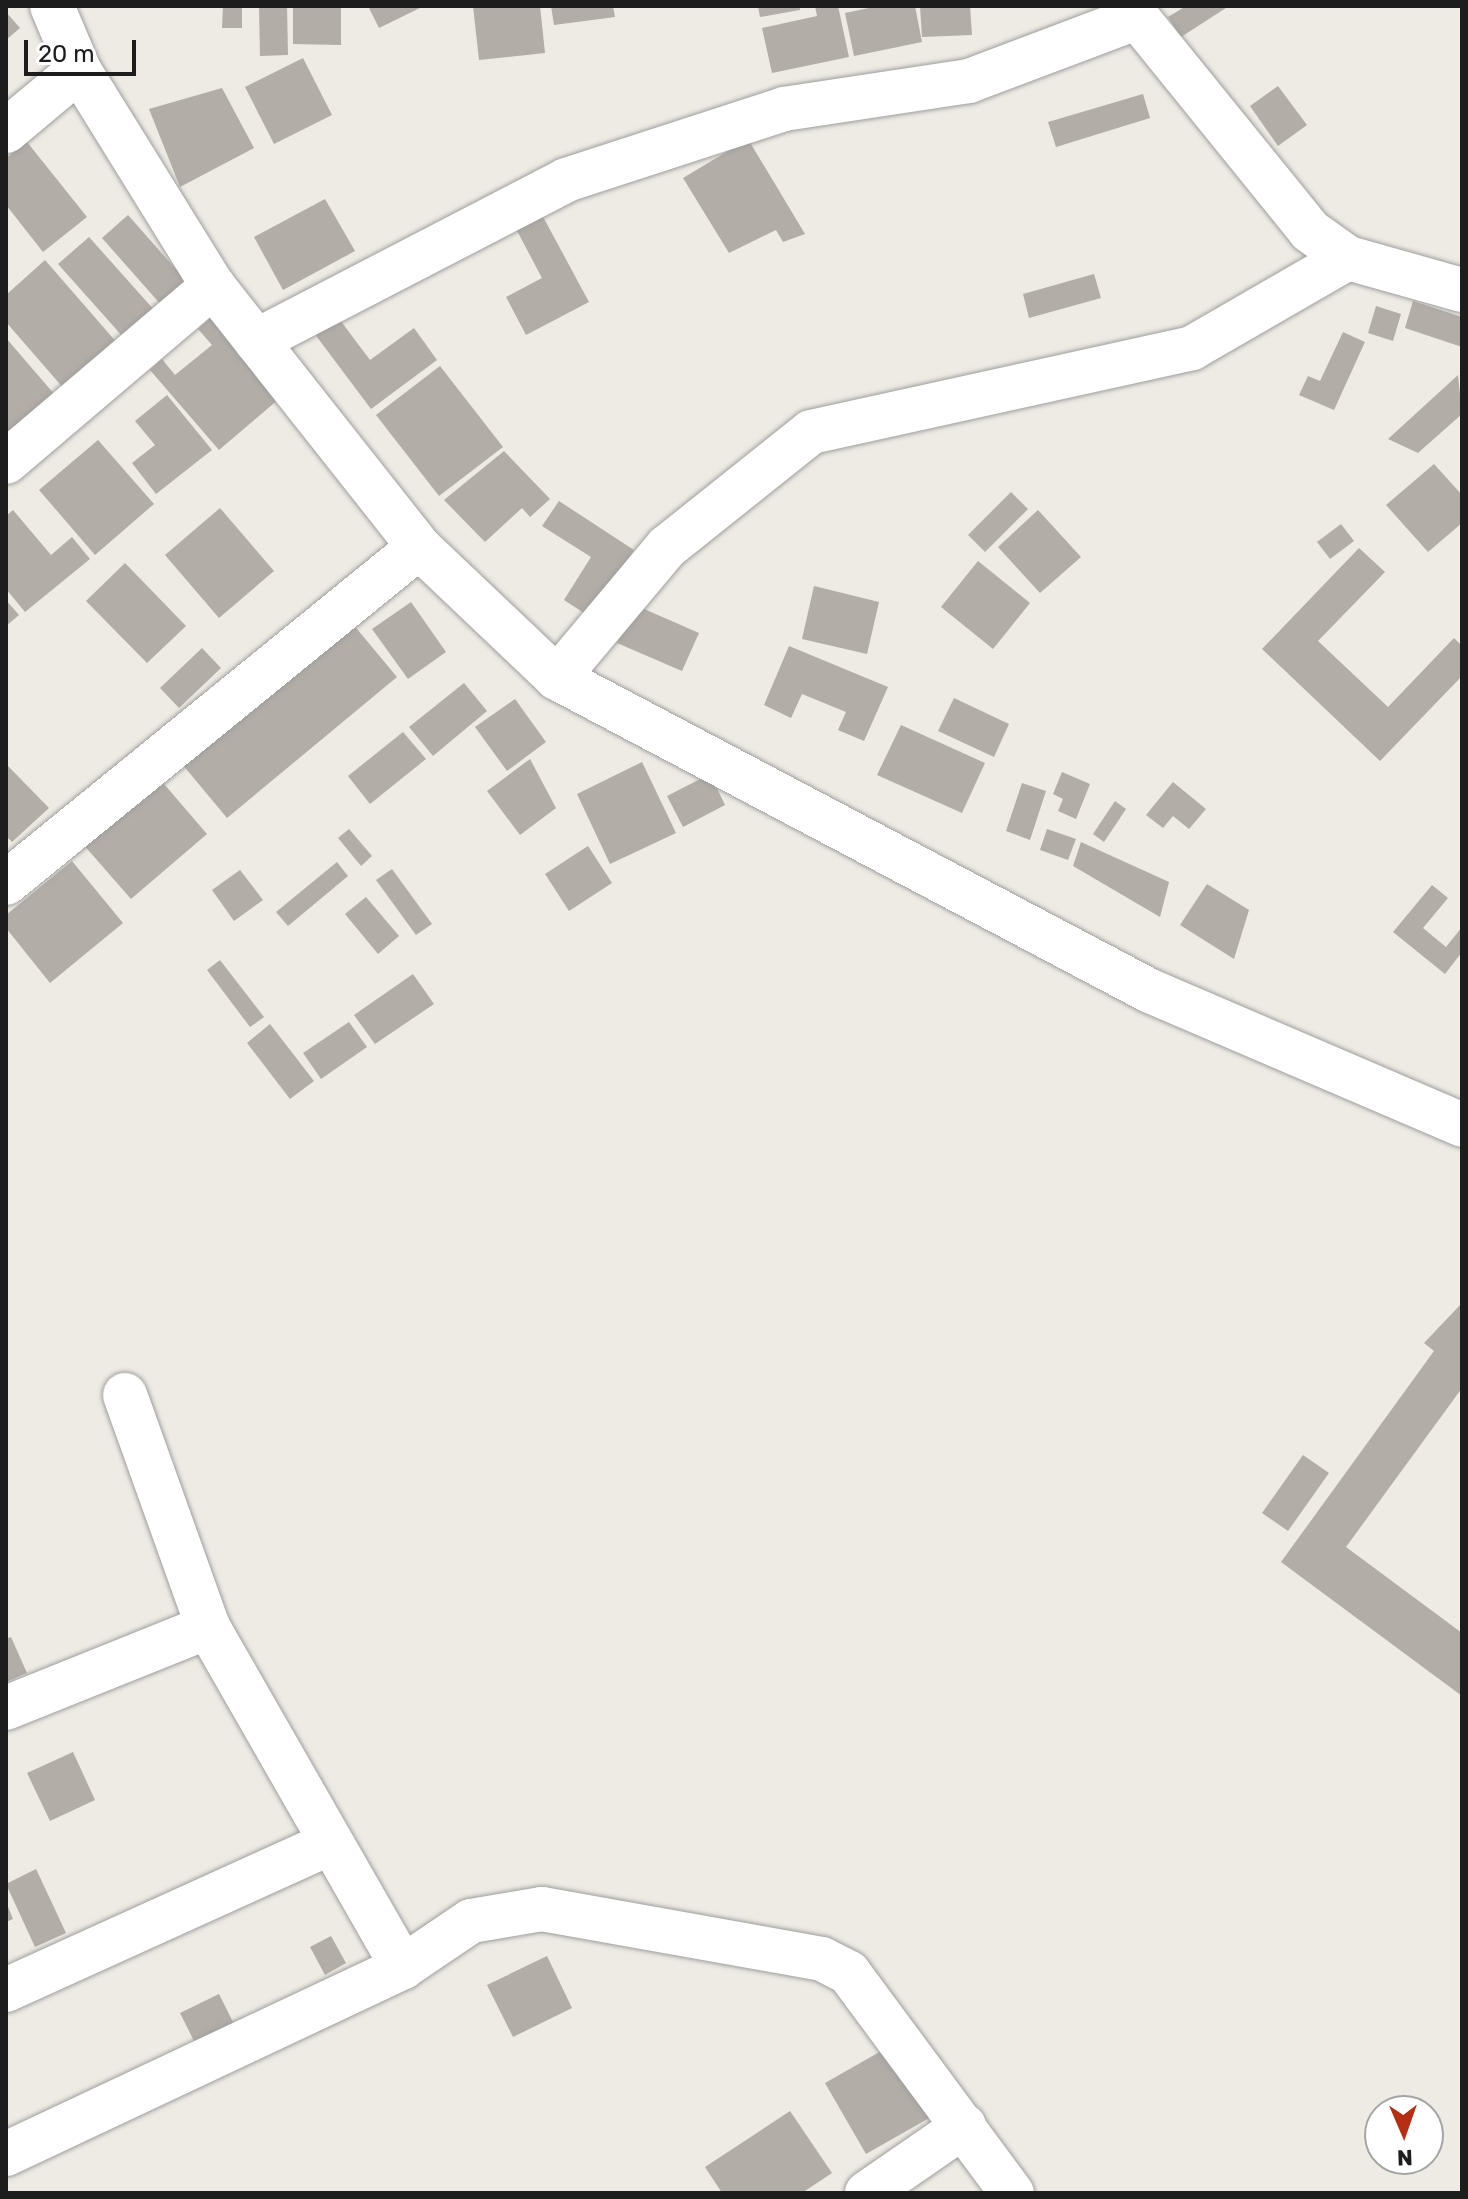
<!DOCTYPE html>
<html>
<head>
<meta charset="utf-8">
<style>
	body { margin:0 }
	#map { position:relative; width:1468px; height:2199px; overflow:hidden; background:#edebe3; font-family:Rubik,sans-serif }
	div>[style] { position:absolute }
	[style*='--x'] { left:calc(var(--x)*1px); top:calc(var(--y)*1px); width:calc(var(--w)*1px); rotate:calc(var(--a)*1deg) }
	.building>* { inset:0; background:#b2ada6 }
	.roads { filter:drop-shadow(0 0 2px #9e9e9e) drop-shadow(0 0 2px #9e9e9e) }
	.minor>* { height:44px; margin:-22px; padding:0 22px; transform-origin:22px; border-radius:22px; background:#fff }
	span { translate:-50% -50%; white-space:nowrap; text-align:center; line-height:1.15; -webkit-text-stroke:8px #fff; paint-order:stroke }
	.frame { position:absolute; inset:0; border:8px solid #1d1d1d; pointer-events:none }
	.north { position:absolute; left:1364px; top:2095px; width:80px; height:80px; box-sizing:border-box; background:#fff; border:2px solid #a5a5a5; border-radius:50%; rotate:178deg; font-size:22px; font-weight:700; line-height:32px; text-align:center; color:#1d1d1d }
	.north::after { content:''; display:block; margin:auto; width:28px; height:36px; background:#b62e13; clip-path:polygon(50% 0,100% 100%,50% 72%,0 100%) }
	.scale { position:absolute; left:24px; top:40px; width:112px; height:36px; box-sizing:border-box; border:4px solid #1d1d1d; border-top:0; padding-left:10px; font-size:24px; line-height:28px; white-space:nowrap; color:#1d1d1d; -webkit-text-stroke:6px #fff; paint-order:stroke }
</style>
</head>
<body>
<div id="map">
	<div class="building">
		<i style="clip-path:polygon(223px 6px,242px 6px,242px 28px,222px 28px)"></i>
		<i style="clip-path:polygon(259px 6px,287px 6px,288px 55px,260px 56px)"></i>
		<i style="clip-path:polygon(293px 6px,341px 6px,341px 45px,293px 44px)"></i>
		<i style="clip-path:polygon(368px 6px,424px 6px,379px 28px)"></i>
		<i style="clip-path:polygon(473px 6px,540px 6px,545px 53px,479px 60px)"></i>
		<i style="clip-path:polygon(551px 6px,613px 6px,615px 17px,554px 25px)"></i>
		<i style="clip-path:polygon(758px 6px,800px 6px,800px 10px,760px 17px)"></i>
		<i style="clip-path:polygon(815px 6px,838px 6px,849px 57px,772px 73px,762px 28px,817px 16px)"></i>
		<i style="clip-path:polygon(878px 6px,915px 6px,922px 42px,854px 56px,845px 13px)"></i>
		<i style="clip-path:polygon(920px 6px,970px 6px,972px 35px,922px 37px)"></i>
		<i style="clip-path:polygon(1186px 6px,1229px 6px,1181px 37px,1168px 17px)"></i>
		<i style="clip-path:polygon(6px 12px,20px 28px,6px 40px)"></i>
		<i style="clip-path:polygon(303px 58px,332px 115px,274px 144px,245px 87px)"></i>
		<i style="clip-path:polygon(1278px 86px,1307px 125px,1278px 146px,1250px 106px)"></i>
		<i style="clip-path:polygon(222px 88px,254px 148px,180px 187px,149px 109px)"></i>
		<i style="clip-path:polygon(1143px 94px,1150px 118px,1056px 147px,1048px 122px)"></i>
		<i style="clip-path:polygon(748px 139px,805px 234px,783px 242px,776px 230px,729px 253px,683px 178px)"></i>
		<i style="clip-path:polygon(27px 142px,87px 217px,43px 252px,6px 205px,6px 158px)"></i>
		<i style="clip-path:polygon(325px 199px,355px 251px,283px 290px,254px 237px)"></i>
		<i style="clip-path:polygon(541px 213px,589px 302px,526px 335px,506px 297px,542px 278px,515px 227px)"></i>
		<i style="clip-path:polygon(128px 215px,189px 284px,163px 307px,102px 238px)"></i>
		<i style="clip-path:polygon(89px 237px,155px 311px,124px 338px,58px 264px)"></i>
		<i style="clip-path:polygon(45px 260px,118px 344px,65px 390px,6px 322px,6px 295px)"></i>
		<i style="clip-path:polygon(1094px 274px,1101px 298px,1029px 318px,1023px 294px)"></i>
		<i style="clip-path:polygon(1413px 301px,1462px 317px,1462px 347px,1405px 328px)"></i>
		<i style="clip-path:polygon(1376px 306px,1401px 314px,1393px 341px,1368px 333px)"></i>
		<i style="clip-path:polygon(218px 312px,287px 392px,219px 450px,150px 370px,162px 359px,175px 375px,212px 345px,198px 329px)"></i>
		<i style="clip-path:polygon(337px 316px,370px 360px,414px 328px,437px 360px,371px 409px,314px 333px)"></i>
		<i style="clip-path:polygon(1343px 332px,1365px 342px,1334px 410px,1299px 395px,1308px 376px,1320px 381px)"></i>
		<i style="clip-path:polygon(6px 338px,55px 395px,6px 437px)"></i>
		<i style="clip-path:polygon(440px 366px,503px 447px,439px 496px,376px 415px)"></i>
		<i style="clip-path:polygon(1458px 375px,1462px 414px,1418px 453px,1388px 439px)"></i>
		<i style="clip-path:polygon(167px 395px,212px 450px,156px 494px,132px 463px,155px 445px,135px 421px)"></i>
		<i style="clip-path:polygon(98px 440px,154px 504px,95px 555px,39px 490px)"></i>
		<i style="clip-path:polygon(504px 451px,550px 499px,530px 517px,522px 508px,485px 542px,444px 500px)"></i>
		<i style="clip-path:polygon(1434px 464px,1462px 495px,1462px 523px,1428px 552px,1386px 505px)"></i>
		<i style="clip-path:polygon(1011px 492px,1028px 509px,985px 552px,968px 535px)"></i>
		<i style="clip-path:polygon(559px 501px,634px 550px,590px 617px,564px 600px,591px 557px,542px 526px)"></i>
		<i style="clip-path:polygon(220px 508px,274px 571px,219px 618px,165px 555px)"></i>
		<i style="clip-path:polygon(13px 510px,51px 555px,72px 537px,90px 559px,25px 612px,6px 589px,6px 516px)"></i>
		<i style="clip-path:polygon(1038px 510px,1081px 557px,1040px 593px,998px 547px)"></i>
		<i style="clip-path:polygon(1341px 524px,1354px 541px,1330px 559px,1317px 542px)"></i>
		<i style="clip-path:polygon(1359px 548px,1385px 572px,1318px 641px,1388px 707px,1454px 638px,1462px 646px,1462px 676px,1380px 761px,1262px 649px)"></i>
		<i style="clip-path:polygon(978px 561px,1030px 603px,993px 649px,941px 607px)"></i>
		<i style="clip-path:polygon(125px 563px,186px 626px,147px 663px,86px 601px)"></i>
		<i style="clip-path:polygon(814px 586px,879px 602px,867px 654px,802px 639px)"></i>
		<i style="clip-path:polygon(6px 600px,19px 615px,6px 626px)"></i>
		<i style="clip-path:polygon(411px 602px,446px 652px,408px 679px,372px 629px)"></i>
		<i style="clip-path:polygon(635px 605px,699px 633px,682px 671px,617px 643px)"></i>
		<i style="clip-path:polygon(347px 617px,397px 677px,227px 818px,177px 758px)"></i>
		<i style="clip-path:polygon(789px 646px,888px 687px,864px 741px,838px 730px,846px 712px,802px 694px,791px 718px,764px 705px)"></i>
		<i style="clip-path:polygon(202px 648px,221px 668px,179px 708px,160px 688px)"></i>
		<i style="clip-path:polygon(464px 683px,487px 711px,433px 756px,409px 727px)"></i>
		<i style="clip-path:polygon(954px 698px,1009px 724px,994px 757px,938px 731px)"></i>
		<i style="clip-path:polygon(515px 699px,546px 742px,507px 771px,475px 727px)"></i>
		<i style="clip-path:polygon(901px 725px,985px 763px,962px 813px,877px 775px)"></i>
		<i style="clip-path:polygon(403px 732px,426px 759px,370px 804px,348px 776px)"></i>
		<i style="clip-path:polygon(530px 759px,556px 808px,520px 835px,487px 791px)"></i>
		<i style="clip-path:polygon(642px 762px,676px 833px,610px 864px,577px 794px)"></i>
		<i style="clip-path:polygon(6px 764px,49px 808px,12px 842px,6px 836px)"></i>
		<i style="clip-path:polygon(152px 770px,207px 834px,131px 899px,75px 835px)"></i>
		<i style="clip-path:polygon(1062px 772px,1090px 784px,1076px 819px,1058px 811px,1063px 799px,1053px 794px)"></i>
		<i style="clip-path:polygon(710px 774px,725px 805px,683px 827px,667px 796px)"></i>
		<i style="clip-path:polygon(1173px 782px,1206px 809px,1189px 829px,1173px 816px,1163px 828px,1146px 815px)"></i>
		<i style="clip-path:polygon(1022px 783px,1046px 791px,1030px 840px,1006px 831px)"></i>
		<i style="clip-path:polygon(1115px 801px,1126px 809px,1104px 842px,1093px 834px)"></i>
		<i style="clip-path:polygon(349px 829px,372px 856px,361px 866px,338px 838px)"></i>
		<i style="clip-path:polygon(1047px 829px,1076px 839px,1068px 860px,1040px 850px)"></i>
		<i style="clip-path:polygon(1081px 842px,1169px 882px,1160px 917px,1073px 866px)"></i>
		<i style="clip-path:polygon(588px 846px,612px 883px,569px 911px,545px 874px)"></i>
		<i style="clip-path:polygon(72px 861px,123px 923px,50px 983px,6px 928px,6px 915px)"></i>
		<i style="clip-path:polygon(337px 862px,348px 876px,288px 926px,276px 912px)"></i>
		<i style="clip-path:polygon(392px 869px,432px 924px,416px 935px,376px 880px)"></i>
		<i style="clip-path:polygon(240px 870px,263px 900px,234px 921px,212px 890px)"></i>
		<i style="clip-path:polygon(1207px 884px,1249px 910px,1234px 959px,1180px 925px)"></i>
		<i style="clip-path:polygon(1432px 885px,1448px 898px,1423px 928px,1446px 947px,1462px 927px,1462px 952px,1445px 974px,1393px 932px)"></i>
		<i style="clip-path:polygon(366px 897px,399px 936px,378px 954px,345px 914px)"></i>
		<i style="clip-path:polygon(220px 960px,264px 1017px,250px 1027px,207px 970px)"></i>
		<i style="clip-path:polygon(413px 974px,434px 1004px,375px 1044px,354px 1015px)"></i>
		<i style="clip-path:polygon(349px 1022px,367px 1047px,321px 1079px,303px 1053px)"></i>
		<i style="clip-path:polygon(270px 1024px,314px 1081px,290px 1099px,247px 1043px)"></i>
		<i style="clip-path:polygon(1462px 1303px,1462px 1388px,1346px 1547px,1462px 1633px,1462px 1696px,1281px 1562px,1434px 1351px,1424px 1343px)"></i>
		<i style="clip-path:polygon(1303px 1455px,1329px 1473px,1288px 1531px,1262px 1513px)"></i>
		<i style="clip-path:polygon(11px 1637px,27px 1673px,6px 1682px,6px 1639px)"></i>
		<i style="clip-path:polygon(73px 1752px,95px 1800px,50px 1821px,27px 1773px)"></i>
		<i style="clip-path:polygon(36px 1869px,66px 1933px,35px 1947px,6px 1884px)"></i>
		<i style="clip-path:polygon(6px 1902px,13px 1919px,6px 1922px)"></i>
		<i style="clip-path:polygon(331px 1936px,346px 1963px,325px 1975px,310px 1947px)"></i>
		<i style="clip-path:polygon(547px 1956px,572px 2008px,513px 2037px,487px 1985px)"></i>
		<i style="clip-path:polygon(219px 1994px,234px 2024px,195px 2043px,180px 2013px)"></i>
		<i style="clip-path:polygon(890px 2046px,931px 2117px,866px 2154px,825px 2083px)"></i>
		<i style="clip-path:polygon(790px 2111px,832px 2173px,802px 2193px,722px 2193px,705px 2167px)"></i>
	</div>
	<div class="roads">
		<div class="minor">
			<i style="--x:52;--y:6;--w:69;--a:67.1"></i>
			<i style="--x:79;--y:70;--w:254;--a:58.2"></i>
			<i style="--x:213;--y:286;--w:333;--a:51.7"></i>
			<i style="--x:419;--y:547;--w:190;--a:43.5"></i>
			<i style="--x:557;--y:678;--w:671;--a:27.83"></i>
			<i style="--x:1150;--y:991;--w:340;--a:23.2"></i>
			<i style="--x:1128;--y:6;--w:289;--a:51"></i>
			<i style="--x:1310;--y:231;--w:47;--a:35.4"></i>
			<i style="--x:1348;--y:258;--w:118;--a:15.7"></i>
			<i style="--x:6;--y:131;--w:95;--a:-39.9"></i>
			<i style="--x:256;--y:341;--w:349;--a:-27.4"></i>
			<i style="--x:566;--y:180;--w:229;--a:-18"></i>
			<i style="--x:784;--y:109;--w:187;--a:-8.6"></i>
			<i style="--x:969;--y:81;--w:178;--a:-20.7"></i>
			<i style="--x:6;--y:462;--w:272;--a:-40.4"></i>
			<i style="--x:557;--y:678;--w:171;--a:-50"></i>
			<i style="--x:667;--y:547;--w:184;--a:-38.6"></i>
			<i style="--x:811;--y:432;--w:390;--a:-12.4"></i>
			<i style="--x:1192;--y:348;--w:180;--a:-30"></i>
			<i style="--x:6;--y:883;--w:532;--a:-39.13"></i>
			<i style="--x:125;--y:1395;--w:246;--a:70.3"></i>
			<i style="--x:208;--y:1627;--w:392;--a:60.2"></i>
			<i style="--x:6;--y:1708;--w:218;--a:-21.9"></i>
			<i style="--x:6;--y:1990;--w:356;--a:-24.4"></i>
			<i style="--x:6;--y:2154;--w:439;--a:-25.2"></i>
			<i style="--x:403;--y:1967;--w:82;--a:-34.1"></i>
			<i style="--x:471;--y:1921;--w:72;--a:-9.6"></i>
			<i style="--x:542;--y:1909;--w:284;--a:10.1"></i>
			<i style="--x:822;--y:1959;--w:30;--a:27"></i>
			<i style="--x:849;--y:1973;--w:274;--a:53.5"></i>
			<i style="--x:867;--y:2193;--w:118;--a:-34.6"></i>
		</div>
	</div>
	<div class="frame"></div>
	<div class="north">N</div>
	<div class="scale">20 m</div>
</div>
</body>
</html>
